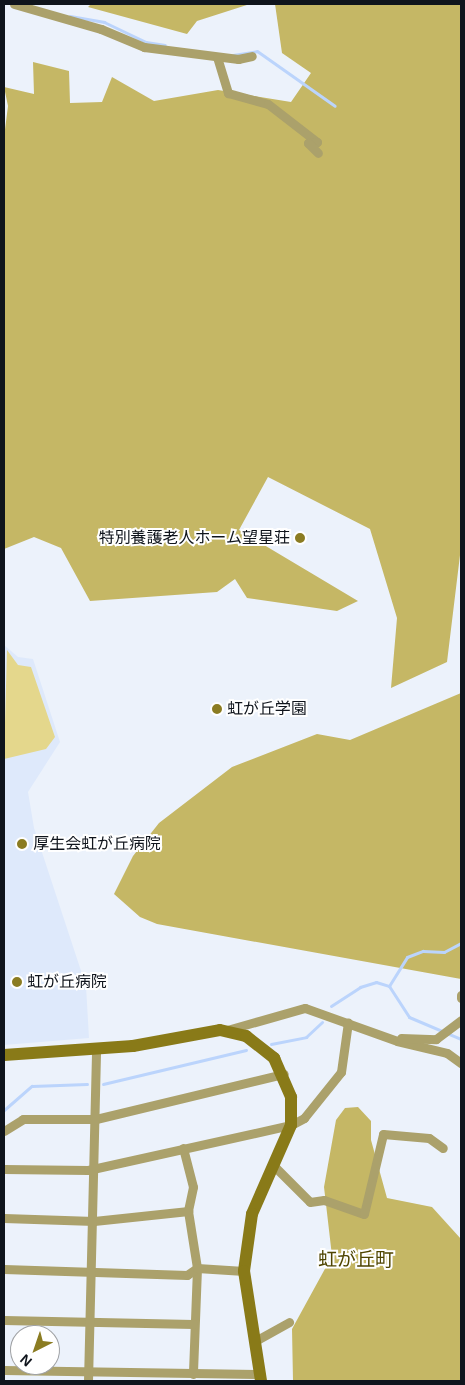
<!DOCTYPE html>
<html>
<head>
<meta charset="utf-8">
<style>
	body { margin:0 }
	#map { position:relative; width:465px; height:1385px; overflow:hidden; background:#ecf2fb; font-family:Helvetica,"Noto Sans JP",sans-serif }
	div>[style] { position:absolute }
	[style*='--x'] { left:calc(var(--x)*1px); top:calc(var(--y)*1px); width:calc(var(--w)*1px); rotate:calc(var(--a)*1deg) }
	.built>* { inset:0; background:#dee9fb }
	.green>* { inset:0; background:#e4d78c }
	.forest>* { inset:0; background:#c5b765 }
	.stream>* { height:3px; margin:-1.5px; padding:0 1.5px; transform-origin:1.5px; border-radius:1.5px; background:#bbd4fc }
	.street>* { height:9px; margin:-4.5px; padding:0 4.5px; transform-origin:4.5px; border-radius:4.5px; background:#aba16b }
	.secondary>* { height:12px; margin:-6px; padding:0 6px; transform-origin:6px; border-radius:6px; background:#897a18 }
	.dots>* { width:14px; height:14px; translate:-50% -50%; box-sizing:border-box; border:2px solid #fff; border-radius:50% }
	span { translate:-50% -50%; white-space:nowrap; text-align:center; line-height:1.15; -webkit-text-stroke:4px #fff; paint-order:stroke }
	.poi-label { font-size:16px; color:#0f141c }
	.right { translate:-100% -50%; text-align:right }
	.left { translate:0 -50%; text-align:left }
	.quarter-label { font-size:19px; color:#4f4501 }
	.frame { position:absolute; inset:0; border:5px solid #0f141c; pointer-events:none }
	.north { position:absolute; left:10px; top:1325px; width:50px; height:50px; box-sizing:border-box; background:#fff; border:1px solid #9fa1a4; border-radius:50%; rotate:221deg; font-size:14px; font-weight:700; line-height:20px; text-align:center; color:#0f141c }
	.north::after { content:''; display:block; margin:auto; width:18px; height:22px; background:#8b7c22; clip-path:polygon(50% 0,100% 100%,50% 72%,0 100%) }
</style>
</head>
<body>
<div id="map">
	<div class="built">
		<i style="clip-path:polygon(4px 645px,18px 657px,33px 659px,60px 742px,28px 792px,34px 828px,86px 986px,89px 1038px,4px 1045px)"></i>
	</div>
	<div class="green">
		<i style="clip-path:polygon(7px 650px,18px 665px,31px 667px,55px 737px,46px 749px,4px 759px)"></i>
	</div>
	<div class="forest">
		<i style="clip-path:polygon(91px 4px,250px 4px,197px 21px,187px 34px,88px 7px)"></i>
		<i style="clip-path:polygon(275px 4px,461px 4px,461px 547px,447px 662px,391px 688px,397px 618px,370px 529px,268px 477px,239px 530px,358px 601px,337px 611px,247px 598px,235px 579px,217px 592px,90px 601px,61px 548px,34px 537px,4px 549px,4px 137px,8px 106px,4px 87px,34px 94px,33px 62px,69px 71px,70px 103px,102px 102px,112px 77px,154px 101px,218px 90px,291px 102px,311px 73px,282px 53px)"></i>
		<i style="clip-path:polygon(461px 693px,461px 979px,157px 924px,140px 917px,114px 894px,133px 856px,159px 823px,232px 767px,317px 734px,350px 740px)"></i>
		<i style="clip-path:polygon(358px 1107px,371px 1121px,371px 1140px,387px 1198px,432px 1207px,461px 1239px,461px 1381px,293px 1381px,292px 1329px,332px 1256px,324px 1187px,336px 1120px,345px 1108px)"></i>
	</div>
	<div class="stream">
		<i style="--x:70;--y:16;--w:35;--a:10"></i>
		<i style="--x:104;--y:22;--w:47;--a:25.5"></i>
		<i style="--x:146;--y:42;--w:19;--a:9"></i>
		<i style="--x:233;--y:55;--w:24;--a:-9"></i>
		<i style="--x:257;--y:51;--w:95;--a:35.2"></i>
		<i style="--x:389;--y:986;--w:37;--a:57"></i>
		<i style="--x:409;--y:1017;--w:56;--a:22.9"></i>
		<i style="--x:331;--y:1006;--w:35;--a:-33"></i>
		<i style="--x:360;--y:987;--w:17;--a:-17"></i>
		<i style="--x:376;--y:982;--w:14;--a:17"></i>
		<i style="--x:389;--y:986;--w:34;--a:-58"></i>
		<i style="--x:407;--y:957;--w:17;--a:-21"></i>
		<i style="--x:423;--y:951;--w:21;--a:3"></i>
		<i style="--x:444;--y:952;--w:19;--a:-28"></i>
		<i style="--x:271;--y:1044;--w:36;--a:-11"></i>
		<i style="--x:306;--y:1037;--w:22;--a:-43"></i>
		<i style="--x:103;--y:1084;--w:147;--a:-13.4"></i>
		<i style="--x:4;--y:1110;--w:37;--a:-41"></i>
		<i style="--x:32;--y:1086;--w:55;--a:-2.1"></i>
	</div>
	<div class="street">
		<i style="--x:14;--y:4;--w:91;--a:16"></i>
		<i style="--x:101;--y:29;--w:47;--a:22.7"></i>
		<i style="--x:144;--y:47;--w:95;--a:7.3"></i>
		<i style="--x:238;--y:59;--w:14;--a:-12"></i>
		<i style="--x:217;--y:57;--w:38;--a:73"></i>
		<i style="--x:228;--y:93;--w:41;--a:15.4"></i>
		<i style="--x:268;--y:104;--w:62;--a:37.8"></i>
		<i style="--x:317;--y:142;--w:9;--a:174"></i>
		<i style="--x:308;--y:143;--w:14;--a:45"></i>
		<i style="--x:461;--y:995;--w:3;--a:90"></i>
		<i style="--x:227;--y:1030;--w:81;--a:-15.8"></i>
		<i style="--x:305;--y:1008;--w:98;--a:19.7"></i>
		<i style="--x:397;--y:1041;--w:51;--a:13.5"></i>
		<i style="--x:447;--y:1053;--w:17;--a:36"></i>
		<i style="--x:401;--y:1038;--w:35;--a:2"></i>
		<i style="--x:436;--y:1039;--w:31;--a:-37"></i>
		<i style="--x:4;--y:1131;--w:22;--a:-32"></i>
		<i style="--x:23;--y:1119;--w:73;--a:0"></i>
		<i style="--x:96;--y:1119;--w:193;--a:-13.5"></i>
		<i style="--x:183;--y:1148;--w:40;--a:75.6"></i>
		<i style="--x:193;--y:1187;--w:25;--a:102"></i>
		<i style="--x:188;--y:1211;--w:58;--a:81"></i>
		<i style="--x:197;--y:1268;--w:106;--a:92.2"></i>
		<i style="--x:275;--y:1167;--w:49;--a:45"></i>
		<i style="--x:310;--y:1202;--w:14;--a:-8"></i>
		<i style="--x:324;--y:1200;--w:42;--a:19.3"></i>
		<i style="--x:364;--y:1214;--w:82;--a:-76.6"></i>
		<i style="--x:383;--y:1134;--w:46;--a:5"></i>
		<i style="--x:429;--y:1138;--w:17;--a:36"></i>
		<i style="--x:4;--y:1169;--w:84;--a:0.7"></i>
		<i style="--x:88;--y:1170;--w:208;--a:-12.5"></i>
		<i style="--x:291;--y:1125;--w:15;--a:-28"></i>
		<i style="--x:304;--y:1118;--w:59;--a:-51.2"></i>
		<i style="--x:341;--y:1072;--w:50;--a:-82"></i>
		<i style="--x:4;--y:1218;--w:90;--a:1.9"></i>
		<i style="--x:94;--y:1221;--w:95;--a:-6.1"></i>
		<i style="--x:4;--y:1269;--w:183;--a:1.9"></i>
		<i style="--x:187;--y:1275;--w:12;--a:-35"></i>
		<i style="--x:197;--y:1268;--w:47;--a:3.7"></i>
		<i style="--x:4;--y:1320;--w:189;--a:1.2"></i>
		<i style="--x:255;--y:1341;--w:39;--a:-29"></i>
		<i style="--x:4;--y:1370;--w:256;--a:0.9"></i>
		<i style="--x:88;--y:1381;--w:332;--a:-88.6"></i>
	</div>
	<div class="secondary">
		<i style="--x:4;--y:1055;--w:129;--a:-4"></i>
		<i style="--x:133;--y:1046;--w:88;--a:-10.4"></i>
		<i style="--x:220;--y:1030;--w:27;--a:13"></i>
		<i style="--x:246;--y:1036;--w:36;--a:38"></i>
		<i style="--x:274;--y:1058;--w:43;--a:66.4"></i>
		<i style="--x:291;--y:1097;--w:28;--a:90"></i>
		<i style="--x:291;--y:1125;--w:97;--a:113.7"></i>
		<i style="--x:252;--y:1214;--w:58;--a:98"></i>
		<i style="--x:244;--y:1271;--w:111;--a:81.2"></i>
	</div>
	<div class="dots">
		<i style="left:300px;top:538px;background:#8b7c22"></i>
		<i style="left:217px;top:709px;background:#8b7c22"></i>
		<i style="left:22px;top:844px;background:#8b7c22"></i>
		<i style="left:17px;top:982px;background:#8b7c22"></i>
	</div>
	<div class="poi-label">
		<span class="right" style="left:290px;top:538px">特別養護老人ホーム望星荘</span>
		<span class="left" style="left:227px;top:709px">虹が丘学園</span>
		<span class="left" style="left:33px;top:844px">厚生会虹が丘病院</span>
		<span class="left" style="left:27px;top:982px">虹が丘病院</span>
	</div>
	<div class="quarter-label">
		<span style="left:356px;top:1260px">虹が丘町</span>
	</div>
	<div class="frame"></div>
	<div class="north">N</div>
</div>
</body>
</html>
